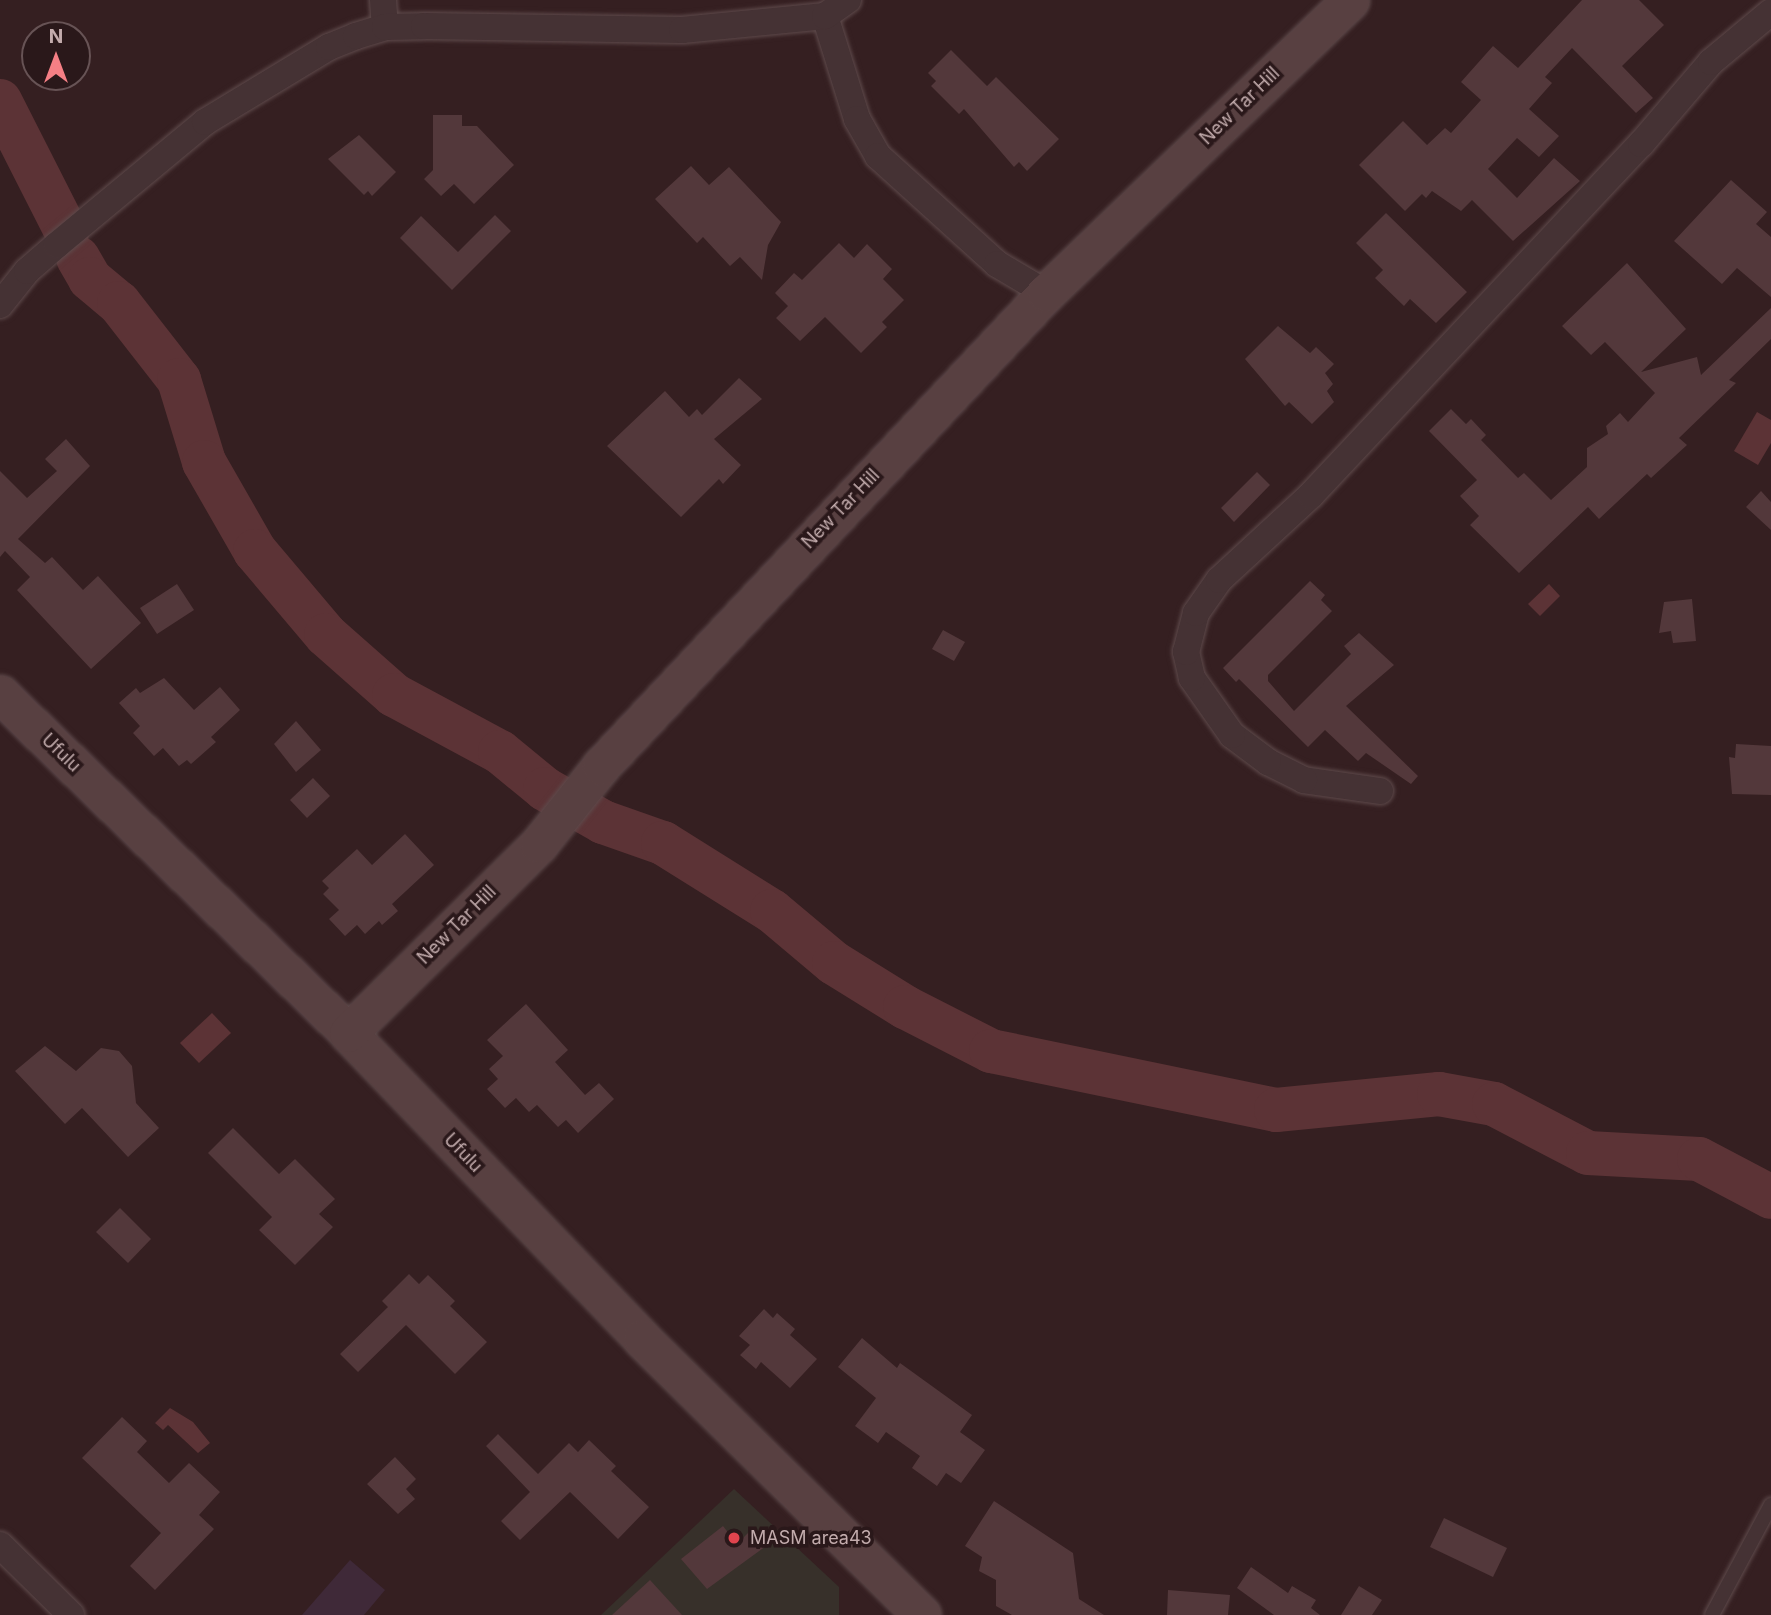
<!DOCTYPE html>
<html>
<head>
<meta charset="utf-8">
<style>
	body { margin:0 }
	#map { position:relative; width:1771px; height:1615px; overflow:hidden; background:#351f21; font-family:Inter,sans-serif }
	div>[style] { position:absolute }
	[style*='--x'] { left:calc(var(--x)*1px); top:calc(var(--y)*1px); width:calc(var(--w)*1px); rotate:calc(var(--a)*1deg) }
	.medical>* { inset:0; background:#37302a }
	.green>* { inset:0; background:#3f2938 }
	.water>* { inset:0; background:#5c3336 }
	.river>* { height:44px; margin:-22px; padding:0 22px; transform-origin:22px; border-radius:22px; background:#5c3336 }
	.building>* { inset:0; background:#53383b }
	.roads { filter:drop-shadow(0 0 2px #5e4a4b) drop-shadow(0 0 2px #5e4a4b) }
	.lane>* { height:14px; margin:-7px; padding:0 7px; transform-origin:7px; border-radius:7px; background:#453234 }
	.street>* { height:26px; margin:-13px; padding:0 13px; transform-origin:13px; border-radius:13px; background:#453234 }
	.secondary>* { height:37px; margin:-18.5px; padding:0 18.5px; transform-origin:18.5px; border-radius:18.5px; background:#584041 }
	.dots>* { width:19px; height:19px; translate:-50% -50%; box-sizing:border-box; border:4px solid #2a181a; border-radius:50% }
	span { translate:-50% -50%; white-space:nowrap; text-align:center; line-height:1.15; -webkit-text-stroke:7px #2a181a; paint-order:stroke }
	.street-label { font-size:18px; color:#c3acad }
	.poi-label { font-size:18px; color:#c3acad }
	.left { translate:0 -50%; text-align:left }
	.north { position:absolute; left:21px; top:21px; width:70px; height:70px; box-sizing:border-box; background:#2a181a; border:2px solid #675355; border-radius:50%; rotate:0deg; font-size:19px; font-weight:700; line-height:28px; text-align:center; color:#c3acad }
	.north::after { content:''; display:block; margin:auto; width:24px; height:32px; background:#f57f85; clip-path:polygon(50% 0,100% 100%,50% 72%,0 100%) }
</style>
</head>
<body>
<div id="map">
	<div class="medical">
		<i style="clip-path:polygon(734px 1489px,839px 1587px,839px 1615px,601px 1615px)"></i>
	</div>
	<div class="green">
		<i style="clip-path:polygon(350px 1560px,385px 1590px,364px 1615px,302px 1615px)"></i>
	</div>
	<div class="water">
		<i style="clip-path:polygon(1757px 412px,1771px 420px,1771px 443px,1758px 465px,1734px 451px)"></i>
		<i style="clip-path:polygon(1549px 584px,1560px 596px,1540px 616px,1528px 604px)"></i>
		<i style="clip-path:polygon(212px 1013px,231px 1033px,199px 1063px,180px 1043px)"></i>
		<i style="clip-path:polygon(170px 1408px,193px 1422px,210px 1443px,198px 1453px,168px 1425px,163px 1430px,155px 1423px)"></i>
	</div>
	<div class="river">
		<i style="--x:0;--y:101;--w:148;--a:63.1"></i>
		<i style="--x:78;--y:258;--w:24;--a:60"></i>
		<i style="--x:90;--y:279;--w:38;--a:40"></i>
		<i style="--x:119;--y:303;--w:98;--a:52.1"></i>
		<i style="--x:179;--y:380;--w:86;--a:73"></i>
		<i style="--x:204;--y:462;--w:103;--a:60.2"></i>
		<i style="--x:255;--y:551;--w:110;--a:49.8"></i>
		<i style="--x:326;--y:635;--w:91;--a:41.4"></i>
		<i style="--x:394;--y:695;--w:120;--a:28.3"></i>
		<i style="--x:500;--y:752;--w:58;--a:39.4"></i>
		<i style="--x:545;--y:789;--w:67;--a:29.6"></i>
		<i style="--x:603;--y:822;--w:64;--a:19.3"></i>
		<i style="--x:663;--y:843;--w:128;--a:32"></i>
		<i style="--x:772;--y:911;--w:81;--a:40"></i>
		<i style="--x:834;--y:963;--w:84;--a:31.8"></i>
		<i style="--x:905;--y:1007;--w:97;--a:27.1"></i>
		<i style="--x:991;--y:1051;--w:291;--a:11.7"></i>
		<i style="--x:1276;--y:1110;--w:164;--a:-5.6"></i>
		<i style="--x:1439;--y:1094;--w:56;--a:10.3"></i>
		<i style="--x:1494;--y:1104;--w:106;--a:27.5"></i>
		<i style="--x:1588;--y:1153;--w:111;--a:3.1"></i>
		<i style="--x:1699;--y:1159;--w:81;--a:27.8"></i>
	</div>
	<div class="building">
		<i style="clip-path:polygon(1582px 0,1639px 0,1664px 25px,1622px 66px,1653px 98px,1636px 113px,1572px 48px,1545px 77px,1552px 83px,1529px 109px,1559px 136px,1539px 157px,1517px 138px,1488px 169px,1517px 198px,1554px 158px,1580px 181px,1513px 241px,1472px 200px,1461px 211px,1432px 191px,1426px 198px,1422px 194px,1405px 211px,1359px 165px,1403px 121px,1427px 145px,1445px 128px,1451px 133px,1481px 100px,1461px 82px,1493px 46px,1518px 68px)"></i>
		<i style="clip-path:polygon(951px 50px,987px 86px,996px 77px,1059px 139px,1027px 171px,1019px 162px,1014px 167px,964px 109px,959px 114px,931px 86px,936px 81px,928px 73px)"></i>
		<i style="clip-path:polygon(433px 115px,462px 115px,462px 126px,477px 126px,514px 165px,474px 204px,454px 184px,441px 196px,424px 179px,433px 170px)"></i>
		<i style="clip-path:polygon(359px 135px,396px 172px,372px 196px,368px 191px,364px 195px,328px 159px)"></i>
		<i style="clip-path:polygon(691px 166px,709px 185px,729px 167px,781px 222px,768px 245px,762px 280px,740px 257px,730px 266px,703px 237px,697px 243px,655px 199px)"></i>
		<i style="clip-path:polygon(1731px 180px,1767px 212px,1756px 224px,1771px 237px,1771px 297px,1737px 268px,1722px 284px,1674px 241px)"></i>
		<i style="clip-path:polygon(1386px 213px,1467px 292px,1436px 323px,1410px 299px,1404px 306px,1375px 278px,1383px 270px,1356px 243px)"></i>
		<i style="clip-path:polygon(495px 215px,511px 231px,452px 290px,400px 238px,421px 216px,458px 252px)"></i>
		<i style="clip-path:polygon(839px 243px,854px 258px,867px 244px,892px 269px,883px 279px,904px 300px,882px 322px,887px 327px,861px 353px,825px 317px,800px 341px,776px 318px,788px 306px,775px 293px,794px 273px,802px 280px)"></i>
		<i style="clip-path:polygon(1627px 263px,1686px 329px,1641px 372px,1697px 357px,1701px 375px,1771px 308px,1771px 339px,1729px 380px,1736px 383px,1679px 438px,1687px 445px,1651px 478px,1647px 474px,1599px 519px,1588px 507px,1519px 573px,1470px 525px,1479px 516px,1460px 496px,1477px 480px,1429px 431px,1451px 409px,1466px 424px,1471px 419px,1486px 435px,1481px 440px,1518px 478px,1524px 473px,1551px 500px,1587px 467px,1587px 448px,1608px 434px,1606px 426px,1620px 413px,1628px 422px,1655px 393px,1605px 342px,1591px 355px,1562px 326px)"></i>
		<i style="clip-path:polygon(1278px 326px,1310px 353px,1316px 347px,1334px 364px,1325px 373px,1333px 384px,1327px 391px,1334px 402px,1312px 424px,1289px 402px,1285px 406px,1245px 359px)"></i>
		<i style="clip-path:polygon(739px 378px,762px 399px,714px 439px,741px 465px,723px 484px,719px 479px,681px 517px,607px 446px,665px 391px,689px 417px,697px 409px,702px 415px)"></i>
		<i style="clip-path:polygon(66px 439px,90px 466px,18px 539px,45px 563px,52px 557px,83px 590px,98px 576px,141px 623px,91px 669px,17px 590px,30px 577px,5px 551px,0 557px,0 471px,27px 498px,57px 471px,45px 459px)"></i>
		<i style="clip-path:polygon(1257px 472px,1270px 485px,1234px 522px,1221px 508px)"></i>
		<i style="clip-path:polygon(1761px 491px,1771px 502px,1771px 530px,1746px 507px)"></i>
		<i style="clip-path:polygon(1310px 581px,1325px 595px,1321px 600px,1332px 611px,1268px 675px,1268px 681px,1294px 711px,1351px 654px,1344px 646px,1359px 633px,1394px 665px,1346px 706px,1418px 776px,1411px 784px,1366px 753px,1358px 761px,1325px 730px,1308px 747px,1239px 679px,1236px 682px,1223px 668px)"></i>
		<i style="clip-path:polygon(177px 584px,194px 610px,157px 634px,140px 608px)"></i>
		<i style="clip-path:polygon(1692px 599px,1696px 641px,1673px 643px,1671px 631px,1659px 633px,1664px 602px)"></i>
		<i style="clip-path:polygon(943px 630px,965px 642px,954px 661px,932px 649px)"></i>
		<i style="clip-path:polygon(164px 678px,194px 710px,220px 687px,240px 710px,211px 737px,216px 742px,191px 764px,187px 760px,179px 766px,163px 748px,154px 756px,133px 733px,140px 726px,119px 703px,136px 688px,140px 693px)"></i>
		<i style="clip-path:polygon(296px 721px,321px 750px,296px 772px,274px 744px)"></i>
		<i style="clip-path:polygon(1736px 744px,1771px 746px,1771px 795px,1732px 794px,1729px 757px,1735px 758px)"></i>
		<i style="clip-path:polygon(313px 778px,330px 796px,307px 818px,290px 800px)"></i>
		<i style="clip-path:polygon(405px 834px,434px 865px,392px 904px,398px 911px,382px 925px,379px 921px,365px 934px,357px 925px,345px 936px,329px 919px,339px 910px,323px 894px,329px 888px,322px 881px,357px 849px,372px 865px)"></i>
		<i style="clip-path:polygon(526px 1004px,568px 1050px,555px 1062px,585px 1095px,599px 1083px,614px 1099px,578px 1133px,566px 1120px,558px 1127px,537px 1105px,529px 1112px,516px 1098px,505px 1108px,487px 1089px,498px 1079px,489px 1069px,503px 1056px,487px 1040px)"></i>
		<i style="clip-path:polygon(45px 1046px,76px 1071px,101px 1048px,119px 1051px,132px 1066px,136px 1103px,159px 1128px,128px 1157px,82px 1108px,65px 1124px,15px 1071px)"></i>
		<i style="clip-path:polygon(233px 1128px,279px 1174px,295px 1159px,335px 1199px,319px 1214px,333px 1227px,295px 1265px,259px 1230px,272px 1217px,208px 1153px)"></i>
		<i style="clip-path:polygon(120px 1208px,151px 1239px,128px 1263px,96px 1232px)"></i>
		<i style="clip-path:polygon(409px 1274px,419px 1284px,428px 1275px,455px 1301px,450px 1306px,487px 1342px,455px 1374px,406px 1325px,358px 1372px,340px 1354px,388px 1307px,382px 1301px)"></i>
		<i style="clip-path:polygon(764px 1309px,773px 1318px,777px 1313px,795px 1329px,790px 1335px,817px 1359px,790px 1388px,761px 1362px,756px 1369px,740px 1355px,750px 1345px,739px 1336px)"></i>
		<i style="clip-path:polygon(862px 1338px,897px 1368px,900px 1363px,972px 1415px,960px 1432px,985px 1450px,961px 1483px,946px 1473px,937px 1486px,912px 1468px,920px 1456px,886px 1432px,878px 1443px,855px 1426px,876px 1398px,838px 1367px)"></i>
		<i style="clip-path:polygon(122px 1417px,147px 1441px,137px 1452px,169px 1483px,189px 1463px,220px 1492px,199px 1515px,214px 1529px,155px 1590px,130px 1566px,161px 1533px,82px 1458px)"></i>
		<i style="clip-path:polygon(498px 1434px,538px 1474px,569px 1443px,578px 1452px,589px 1440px,616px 1466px,611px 1471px,649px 1507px,618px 1539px,570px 1492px,520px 1540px,501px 1521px,530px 1492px,486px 1446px)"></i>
		<i style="clip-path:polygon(395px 1457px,416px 1479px,406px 1489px,415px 1499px,398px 1514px,367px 1484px)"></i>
		<i style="clip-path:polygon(994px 1501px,1073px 1553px,1079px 1599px,1104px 1615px,1012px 1615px,996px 1606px,996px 1580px,979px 1571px,982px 1557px,965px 1546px)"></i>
		<i style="clip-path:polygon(1444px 1518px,1507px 1548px,1493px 1577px,1430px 1547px)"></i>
		<i style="clip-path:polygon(723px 1526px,737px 1544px,754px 1527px,770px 1543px,707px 1589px,681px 1559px)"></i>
		<i style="clip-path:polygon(1251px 1567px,1288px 1593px,1292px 1586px,1316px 1600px,1311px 1608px,1320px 1615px,1274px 1615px,1237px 1588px)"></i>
		<i style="clip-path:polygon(650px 1580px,682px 1615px,612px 1615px)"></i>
		<i style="clip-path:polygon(1359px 1586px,1382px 1600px,1372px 1615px,1341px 1615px)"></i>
		<i style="clip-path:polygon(1168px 1590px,1230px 1595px,1228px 1615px,1167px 1615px)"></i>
	</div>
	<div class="roads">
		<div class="lane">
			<i style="--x:1712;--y:1615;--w:125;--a:-61.8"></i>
		</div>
		<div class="street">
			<i style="--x:383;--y:0;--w:27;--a:86"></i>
			<i style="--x:825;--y:16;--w:108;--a:72.7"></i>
			<i style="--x:857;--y:119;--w:43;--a:60.4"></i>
			<i style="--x:878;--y:156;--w:161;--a:42.2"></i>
			<i style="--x:997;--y:264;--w:57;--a:30.6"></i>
			<i style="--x:0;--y:305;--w:43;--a:-51.5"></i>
			<i style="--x:27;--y:271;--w:40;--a:-41"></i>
			<i style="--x:57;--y:245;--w:192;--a:-39.7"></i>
			<i style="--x:205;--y:122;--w:145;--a:-31.2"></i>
			<i style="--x:329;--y:47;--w:29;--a:-22"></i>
			<i style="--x:356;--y:36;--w:30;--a:-17"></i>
			<i style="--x:385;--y:27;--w:39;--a:-1"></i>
			<i style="--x:424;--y:26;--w:258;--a:0.9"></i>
			<i style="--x:682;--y:30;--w:144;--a:-5.6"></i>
			<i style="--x:825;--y:16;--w:28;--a:-35"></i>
			<i style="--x:1380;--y:791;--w:77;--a:-171.8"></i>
			<i style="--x:1304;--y:780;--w:40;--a:-153.4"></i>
			<i style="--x:1268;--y:762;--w:45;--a:-143.1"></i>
			<i style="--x:1232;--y:735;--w:70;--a:-125.1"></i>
			<i style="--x:1192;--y:678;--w:27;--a:-103"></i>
			<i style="--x:1186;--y:652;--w:40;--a:-75.6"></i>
			<i style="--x:1196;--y:613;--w:40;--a:-55.1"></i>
			<i style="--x:1219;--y:580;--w:125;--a:-42.7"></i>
			<i style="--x:1311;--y:495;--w:482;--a:-46.8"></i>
			<i style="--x:1641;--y:144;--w:108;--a:-49.5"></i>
			<i style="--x:1711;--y:62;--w:78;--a:-39.8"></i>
			<i style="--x:0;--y:1545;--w:100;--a:44.6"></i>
		</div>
		<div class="secondary">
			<i style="--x:0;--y:694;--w:486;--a:44.2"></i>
			<i style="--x:348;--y:1033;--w:424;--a:46.1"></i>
			<i style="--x:642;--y:1339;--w:393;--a:44.6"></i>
			<i style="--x:348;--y:1033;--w:269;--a:-44.7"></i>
			<i style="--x:539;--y:844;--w:100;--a:-51.5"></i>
			<i style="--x:601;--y:766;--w:649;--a:-46.75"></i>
			<i style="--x:1046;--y:293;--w:422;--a:-43.9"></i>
		</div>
	</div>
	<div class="dots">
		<i style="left:734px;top:1538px;background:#e0444e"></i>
	</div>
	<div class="street-label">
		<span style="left:1240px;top:106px;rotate:-44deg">New Tar Hill</span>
		<span style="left:841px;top:509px;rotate:-46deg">New Tar Hill</span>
		<span style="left:61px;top:753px;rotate:44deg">Ufulu</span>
		<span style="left:457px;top:925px;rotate:-45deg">New Tar Hill</span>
		<span style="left:463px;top:1153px;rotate:46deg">Ufulu</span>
	</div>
	<div class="poi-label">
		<span class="left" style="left:750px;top:1538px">MASM area43</span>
	</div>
	<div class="north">N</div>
</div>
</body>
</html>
